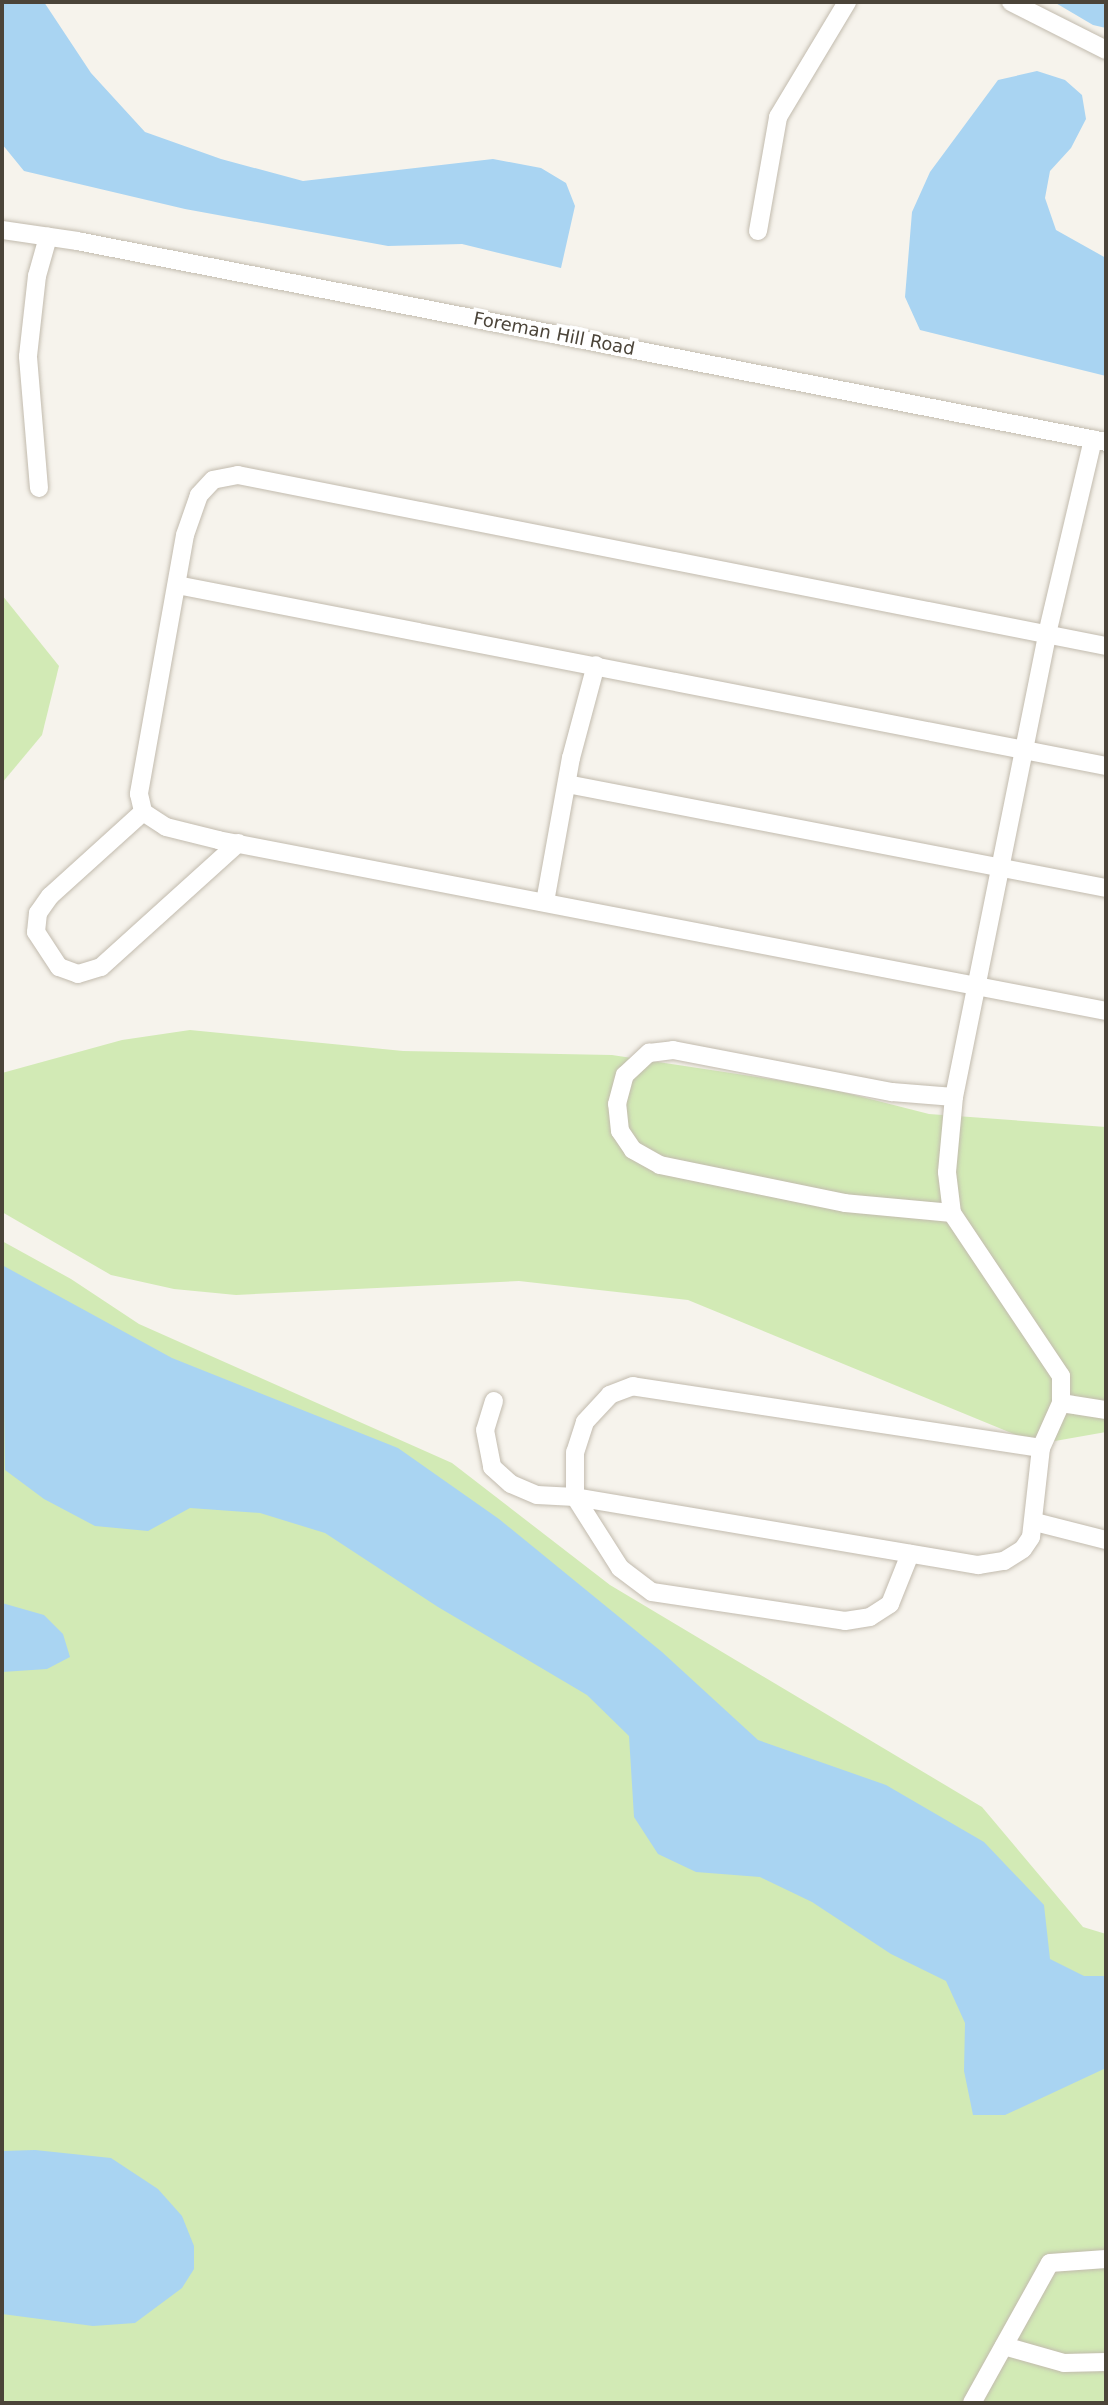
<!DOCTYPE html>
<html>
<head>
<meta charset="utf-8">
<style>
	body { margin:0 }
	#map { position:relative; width:1108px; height:2405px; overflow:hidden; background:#f6f3ec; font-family:"DejaVu Sans",sans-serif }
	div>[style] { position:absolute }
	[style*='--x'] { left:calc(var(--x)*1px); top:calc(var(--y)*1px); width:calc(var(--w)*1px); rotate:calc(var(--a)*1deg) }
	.green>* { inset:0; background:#d2eab5 }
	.water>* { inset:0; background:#a9d4f2 }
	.roads { filter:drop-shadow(0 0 2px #c2bbae) drop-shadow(0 0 2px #c2bbae) }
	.minor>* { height:18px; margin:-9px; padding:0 9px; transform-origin:9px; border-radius:9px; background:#fff }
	span { translate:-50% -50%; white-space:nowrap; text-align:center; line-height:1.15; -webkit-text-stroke:7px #fff; paint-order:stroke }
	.street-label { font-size:18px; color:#4b4439 }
	.frame { position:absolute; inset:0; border:4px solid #4b4439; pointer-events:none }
</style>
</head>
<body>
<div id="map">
	<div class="green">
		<i style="clip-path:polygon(2px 595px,59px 666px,42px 735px,2px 783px)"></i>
		<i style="clip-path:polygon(190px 1030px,403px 1051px,612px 1055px,823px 1087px,929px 1114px,1106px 1127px,1106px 1432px,1038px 1444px,688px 1300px,519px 1281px,236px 1295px,174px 1289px,111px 1275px,2px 1212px,2px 1073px,122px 1040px)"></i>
		<i style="clip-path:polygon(2px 1241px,71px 1279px,139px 1324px,452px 1463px,610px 1585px,982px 1807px,1083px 1927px,1106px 1934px,1106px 2403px,2px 2403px)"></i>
	</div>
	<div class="water">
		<i style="clip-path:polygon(2px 2px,44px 2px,91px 73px,145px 132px,221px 159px,303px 181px,493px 159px,541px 168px,566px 183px,575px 206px,561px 268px,462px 244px,388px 246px,185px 209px,24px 171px,2px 144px)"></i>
		<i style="clip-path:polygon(1054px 2px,1106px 2px,1106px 28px,1093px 25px)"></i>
		<i style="clip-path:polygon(1037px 71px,1065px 80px,1082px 95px,1086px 119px,1071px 148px,1050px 171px,1045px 198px,1056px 230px,1106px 258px,1106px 376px,920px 330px,905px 297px,912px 212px,930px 172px,998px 80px)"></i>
		<i style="clip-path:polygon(2px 1265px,172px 1358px,398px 1448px,499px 1519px,662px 1652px,758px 1740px,886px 1785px,984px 1842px,1044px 1905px,1050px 1959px,1084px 1976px,1106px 1976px,1106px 2068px,1005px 2115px,973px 2115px,964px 2071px,965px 2023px,946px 1981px,891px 1954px,812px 1902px,760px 1877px,696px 1872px,658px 1854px,634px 1817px,629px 1736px,587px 1695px,438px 1607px,325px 1533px,260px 1513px,190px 1508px,148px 1531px,95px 1526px,44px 1499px,5px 1470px)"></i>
		<i style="clip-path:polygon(2px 1603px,44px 1615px,63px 1634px,70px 1657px,47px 1669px,2px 1672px)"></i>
		<i style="clip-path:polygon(35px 2150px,111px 2158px,158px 2189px,182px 2216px,194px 2246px,194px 2269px,182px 2288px,135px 2323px,93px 2326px,2px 2314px,2px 2151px)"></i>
	</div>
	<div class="roads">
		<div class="minor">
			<i style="--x:1011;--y:2;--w:106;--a:26.8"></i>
			<i style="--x:2;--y:230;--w:76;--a:8.3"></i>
			<i style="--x:77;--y:241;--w:1048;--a:11.05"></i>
			<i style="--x:758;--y:231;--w:116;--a:-80"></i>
			<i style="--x:778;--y:117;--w:134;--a:-59"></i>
			<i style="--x:39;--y:488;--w:132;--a:-94.8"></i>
			<i style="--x:28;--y:356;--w:81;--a:-83.6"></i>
			<i style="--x:37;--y:276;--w:41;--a:-74.2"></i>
			<i style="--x:177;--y:585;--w:946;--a:11.02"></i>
			<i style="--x:1106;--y:646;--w:885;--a:-168.86"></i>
			<i style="--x:238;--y:475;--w:25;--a:169"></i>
			<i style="--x:213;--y:480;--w:21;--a:133"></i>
			<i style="--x:199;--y:495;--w:42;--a:109.3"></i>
			<i style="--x:185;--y:535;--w:263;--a:100.1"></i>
			<i style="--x:139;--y:794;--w:18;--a:77"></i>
			<i style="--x:143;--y:812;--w:27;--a:33"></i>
			<i style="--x:166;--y:827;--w:54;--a:14"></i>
			<i style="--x:218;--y:840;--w:904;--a:10.9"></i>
			<i style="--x:567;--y:784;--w:549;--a:10.92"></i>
			<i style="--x:143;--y:812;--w:125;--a:137.9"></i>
			<i style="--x:50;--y:896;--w:21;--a:125"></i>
			<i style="--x:38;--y:913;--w:19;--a:96"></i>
			<i style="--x:36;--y:932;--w:42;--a:56.7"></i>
			<i style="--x:59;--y:967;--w:20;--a:20"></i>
			<i style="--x:78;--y:974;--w:24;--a:-17"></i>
			<i style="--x:101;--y:967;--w:185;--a:-42.1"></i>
			<i style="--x:545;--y:902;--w:146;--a:-79.8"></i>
			<i style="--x:571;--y:758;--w:96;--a:-75"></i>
			<i style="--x:952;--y:1213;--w:107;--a:-174.7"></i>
			<i style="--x:845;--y:1203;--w:189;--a:-168.4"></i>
			<i style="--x:660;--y:1165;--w:31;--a:-151"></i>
			<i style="--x:633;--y:1150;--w:23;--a:-124"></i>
			<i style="--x:620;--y:1131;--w:27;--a:-96"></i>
			<i style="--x:617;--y:1104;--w:30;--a:-75"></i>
			<i style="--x:625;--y:1075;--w:33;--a:-43"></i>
			<i style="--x:649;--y:1053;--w:24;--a:-7"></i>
			<i style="--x:673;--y:1050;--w:223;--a:10.9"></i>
			<i style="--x:892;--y:1092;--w:62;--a:4.6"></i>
			<i style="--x:494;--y:1401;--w:30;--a:107"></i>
			<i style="--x:485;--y:1430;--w:38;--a:79"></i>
			<i style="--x:492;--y:1467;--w:25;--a:42"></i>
			<i style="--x:511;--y:1484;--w:28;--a:23"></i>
			<i style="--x:537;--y:1495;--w:38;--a:3"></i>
			<i style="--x:575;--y:1497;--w:84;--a:57.6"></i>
			<i style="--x:620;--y:1568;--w:40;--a:37"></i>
			<i style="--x:652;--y:1592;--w:195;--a:8.5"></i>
			<i style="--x:845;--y:1621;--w:25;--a:-9"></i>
			<i style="--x:870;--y:1617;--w:24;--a:-33"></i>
			<i style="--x:890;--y:1604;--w:54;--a:-68.2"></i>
			<i style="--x:1061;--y:1403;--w:46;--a:8.8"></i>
			<i style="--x:1041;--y:1448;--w:413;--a:-171.4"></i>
			<i style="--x:633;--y:1386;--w:25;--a:159"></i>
			<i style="--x:610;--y:1395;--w:37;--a:133"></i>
			<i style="--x:585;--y:1422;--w:32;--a:108"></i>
			<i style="--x:575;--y:1452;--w:45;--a:90"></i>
			<i style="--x:575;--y:1497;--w:409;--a:9.6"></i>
			<i style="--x:978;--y:1565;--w:26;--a:-9"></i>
			<i style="--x:1004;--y:1561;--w:22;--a:-32"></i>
			<i style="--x:1023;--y:1549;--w:14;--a:-56"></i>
			<i style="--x:1031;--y:1537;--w:90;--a:-83.6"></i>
			<i style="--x:1041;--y:1448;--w:49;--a:-66"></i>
			<i style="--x:1061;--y:1403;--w:27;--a:-90"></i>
			<i style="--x:1061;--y:1376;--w:196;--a:-123.8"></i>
			<i style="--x:952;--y:1213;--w:41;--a:-97"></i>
			<i style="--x:947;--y:1172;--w:75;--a:-84.7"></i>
			<i style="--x:954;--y:1097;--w:472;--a:-78.6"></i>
			<i style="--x:1047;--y:634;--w:200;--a:-76.7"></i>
			<i style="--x:1035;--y:1522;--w:73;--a:14.2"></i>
			<i style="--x:1004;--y:2346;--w:62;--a:15.8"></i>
			<i style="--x:1064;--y:2363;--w:42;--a:-1.4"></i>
			<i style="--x:972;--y:2403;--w:160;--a:-60.9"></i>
			<i style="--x:1050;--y:2263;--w:56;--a:-4.1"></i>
		</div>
	</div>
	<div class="street-label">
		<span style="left:554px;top:334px;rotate:11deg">Foreman Hill Road</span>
	</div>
	<div class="frame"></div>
</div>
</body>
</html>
